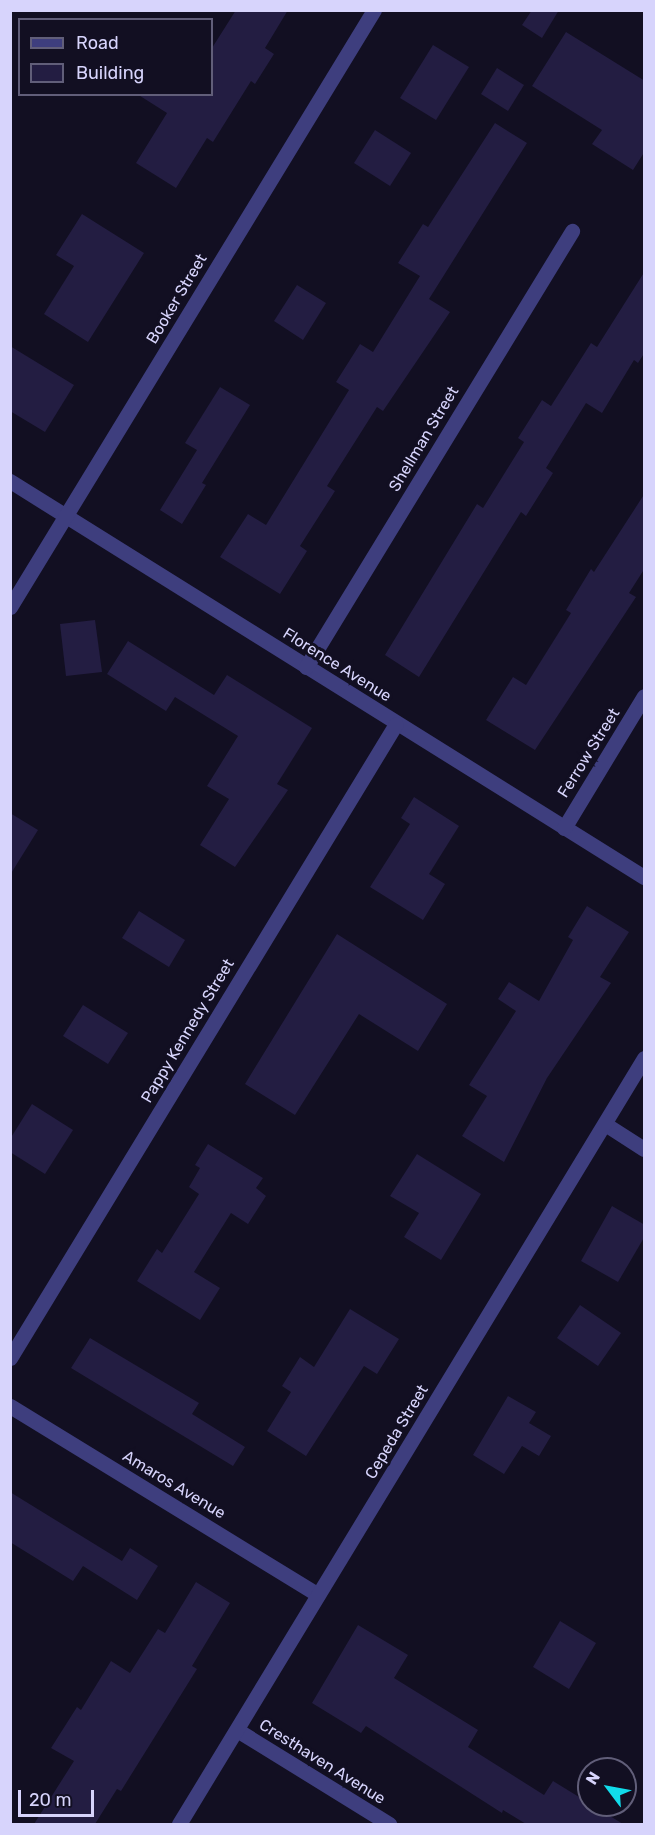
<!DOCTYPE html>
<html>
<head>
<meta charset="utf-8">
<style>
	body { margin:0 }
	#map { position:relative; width:655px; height:1835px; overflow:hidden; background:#120f22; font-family:Rubik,sans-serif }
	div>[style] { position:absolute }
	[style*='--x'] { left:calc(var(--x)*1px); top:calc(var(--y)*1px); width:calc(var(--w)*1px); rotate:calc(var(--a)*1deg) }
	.building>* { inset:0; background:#231d42 }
	.street>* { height:15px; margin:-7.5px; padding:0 7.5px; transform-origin:7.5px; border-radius:7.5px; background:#3e3e7e }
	span { translate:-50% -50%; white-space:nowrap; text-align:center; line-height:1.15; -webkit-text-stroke:6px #120f22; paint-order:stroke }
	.street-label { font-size:16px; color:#d7d4fc }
	.frame { position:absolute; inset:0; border:12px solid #d7d4fc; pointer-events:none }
	.legend { position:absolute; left:18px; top:18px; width:195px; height:78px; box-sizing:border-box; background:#120f22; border:2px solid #615e79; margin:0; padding:8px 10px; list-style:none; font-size:18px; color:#d7d4fc }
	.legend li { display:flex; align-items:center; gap:12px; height:30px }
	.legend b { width:30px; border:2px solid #615e79 }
	.north { position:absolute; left:577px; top:1757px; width:60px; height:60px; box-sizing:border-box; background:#120f22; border:2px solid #615e79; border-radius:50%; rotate:302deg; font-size:16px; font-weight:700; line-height:24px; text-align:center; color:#d7d4fc }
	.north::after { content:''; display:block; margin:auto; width:21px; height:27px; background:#11dceb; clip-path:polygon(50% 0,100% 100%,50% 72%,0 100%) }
	.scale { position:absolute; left:18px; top:1790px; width:76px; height:27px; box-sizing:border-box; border:3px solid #d7d4fc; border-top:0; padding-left:8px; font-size:18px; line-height:21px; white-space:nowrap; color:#d7d4fc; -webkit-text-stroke:4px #120f22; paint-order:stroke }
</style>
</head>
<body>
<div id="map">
	<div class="building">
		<i style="clip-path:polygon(236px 10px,288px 10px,265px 48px,274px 54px,255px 84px,251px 81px,213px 142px,207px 138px,176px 188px,136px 163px,167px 113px,137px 94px,212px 94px,212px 48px)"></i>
		<i style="clip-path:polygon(532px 10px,559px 10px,542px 38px,522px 25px)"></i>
		<i style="clip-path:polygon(566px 32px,645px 81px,645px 151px,633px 170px,592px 144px,602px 130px,532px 86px)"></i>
		<i style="clip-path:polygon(433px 45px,469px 67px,436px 120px,400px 98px)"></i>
		<i style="clip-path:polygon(497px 68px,524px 85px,508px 111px,481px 94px)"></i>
		<i style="clip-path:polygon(495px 123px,527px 143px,429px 299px,450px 312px,383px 411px,377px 407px,327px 486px,335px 491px,300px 546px,307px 551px,280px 594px,220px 557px,248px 514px,266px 525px,349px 390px,336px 382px,360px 344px,373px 352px,420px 276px,398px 263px,423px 224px,428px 227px)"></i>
		<i style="clip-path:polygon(375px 130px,411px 153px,390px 186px,354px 163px)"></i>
		<i style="clip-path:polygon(82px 214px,144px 253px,88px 342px,44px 314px,74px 266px,56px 255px)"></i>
		<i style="clip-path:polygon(645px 271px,645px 352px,638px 363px,634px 360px,602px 413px,586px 403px,546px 468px,553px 473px,526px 516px,521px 512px,419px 677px,385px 655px,477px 504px,483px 508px,524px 442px,518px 438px,542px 400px,551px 406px,591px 343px,597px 347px)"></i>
		<i style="clip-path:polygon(297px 285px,326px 303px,303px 340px,274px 321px)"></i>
		<i style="clip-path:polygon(10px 346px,74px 385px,45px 432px,10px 411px)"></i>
		<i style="clip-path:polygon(220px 387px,250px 405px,202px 483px,206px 485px,182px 524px,160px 510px,197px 450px,185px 443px)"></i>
		<i style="clip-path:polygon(645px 493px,645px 568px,629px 593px,636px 597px,535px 750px,486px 720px,513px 677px,526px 685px,571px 613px,566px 610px,591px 569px,594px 572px)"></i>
		<i style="clip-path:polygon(95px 620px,102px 672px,66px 676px,60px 624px)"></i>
		<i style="clip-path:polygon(128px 641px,214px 695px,227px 675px,312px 728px,277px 784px,288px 790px,235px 867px,200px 845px,229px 799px,207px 786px,238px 736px,175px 697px,166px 711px,107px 674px)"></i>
		<i style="clip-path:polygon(414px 797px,459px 826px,429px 874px,445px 884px,423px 920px,370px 887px,410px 824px,401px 818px)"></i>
		<i style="clip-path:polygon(10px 813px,38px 830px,10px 875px)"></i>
		<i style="clip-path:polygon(587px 906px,629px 932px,600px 977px,611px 983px,547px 1078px,504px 1162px,462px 1136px,487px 1096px,469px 1085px,516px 1011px,498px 999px,509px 982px,539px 1001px,573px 940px,568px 937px)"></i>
		<i style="clip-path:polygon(139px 911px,185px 940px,169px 967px,122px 938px)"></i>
		<i style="clip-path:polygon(337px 934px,447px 1004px,418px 1051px,359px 1014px,295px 1115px,245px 1084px)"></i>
		<i style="clip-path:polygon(83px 1005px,128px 1033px,108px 1064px,63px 1036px)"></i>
		<i style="clip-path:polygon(32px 1104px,73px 1130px,45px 1174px,10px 1152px,10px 1139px)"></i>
		<i style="clip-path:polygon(208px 1144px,263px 1178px,256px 1188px,266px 1196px,248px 1224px,231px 1213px,194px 1272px,220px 1288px,200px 1320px,137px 1281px,157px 1249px,162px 1253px,199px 1194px,189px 1187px,200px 1168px,195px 1165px)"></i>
		<i style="clip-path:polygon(417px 1154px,481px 1194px,441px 1260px,404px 1237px,419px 1213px,390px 1196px)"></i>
		<i style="clip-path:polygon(612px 1206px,645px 1225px,645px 1236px,618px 1282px,581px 1261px)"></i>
		<i style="clip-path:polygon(580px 1305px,621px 1333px,598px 1366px,557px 1338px)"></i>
		<i style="clip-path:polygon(350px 1309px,399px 1339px,377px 1374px,364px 1366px,306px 1456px,267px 1431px,291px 1392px,282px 1386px,300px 1357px,314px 1367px)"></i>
		<i style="clip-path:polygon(90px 1338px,199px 1403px,192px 1414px,245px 1447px,233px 1466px,71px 1368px)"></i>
		<i style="clip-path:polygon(508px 1396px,536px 1412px,529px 1423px,551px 1436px,539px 1456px,522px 1446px,504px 1474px,473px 1455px)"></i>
		<i style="clip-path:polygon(10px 1492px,122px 1561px,130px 1548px,158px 1566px,137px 1600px,83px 1566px,73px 1581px,10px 1542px)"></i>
		<i style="clip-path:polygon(196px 1582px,230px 1603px,192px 1666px,197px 1669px,121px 1791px,117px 1789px,95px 1824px,34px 1824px,74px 1761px,51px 1748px,77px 1707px,81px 1710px,111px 1661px,130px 1673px,158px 1629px,165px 1633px)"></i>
		<i style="clip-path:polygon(560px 1621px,596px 1643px,569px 1689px,533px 1667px)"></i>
		<i style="clip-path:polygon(358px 1625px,408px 1655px,394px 1678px,478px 1730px,468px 1747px,544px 1795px,553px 1781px,623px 1824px,526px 1824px,503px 1810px,502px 1813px,366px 1726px,361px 1733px,312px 1703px)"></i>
	</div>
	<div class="street">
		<i style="--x:10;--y:481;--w:748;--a:31.99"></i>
		<i style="--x:10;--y:607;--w:699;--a:-58.63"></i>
		<i style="--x:306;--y:667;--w:511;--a:-58.61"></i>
		<i style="--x:564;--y:828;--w:154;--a:-58.8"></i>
		<i style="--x:605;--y:1124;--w:46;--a:32.7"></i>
		<i style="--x:10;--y:1358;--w:742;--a:-58.67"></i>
		<i style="--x:10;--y:1406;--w:361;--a:31.5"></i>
		<i style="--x:237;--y:1730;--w:179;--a:31.7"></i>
		<i style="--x:179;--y:1824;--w:896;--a:-58.74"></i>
	</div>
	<div class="street-label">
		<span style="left:177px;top:299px;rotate:-59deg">Booker Street</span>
		<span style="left:424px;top:439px;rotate:-59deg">Shellman Street</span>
		<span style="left:337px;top:665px;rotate:32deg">Florence Avenue</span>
		<span style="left:589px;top:753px;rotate:-58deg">Ferrow Street</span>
		<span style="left:188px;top:1031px;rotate:-59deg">Pappy Kennedy Street</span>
		<span style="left:397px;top:1432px;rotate:-59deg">Cepeda Street</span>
		<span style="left:174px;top:1485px;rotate:31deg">Amaros Avenue</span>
		<span style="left:322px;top:1762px;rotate:32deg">Cresthaven Avenue</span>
	</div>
	<div class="frame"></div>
	<ul class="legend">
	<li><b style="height:8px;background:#3e3e7e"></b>Road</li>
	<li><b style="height:16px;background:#231d42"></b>Building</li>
	</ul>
	<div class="north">N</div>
	<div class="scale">20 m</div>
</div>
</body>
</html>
